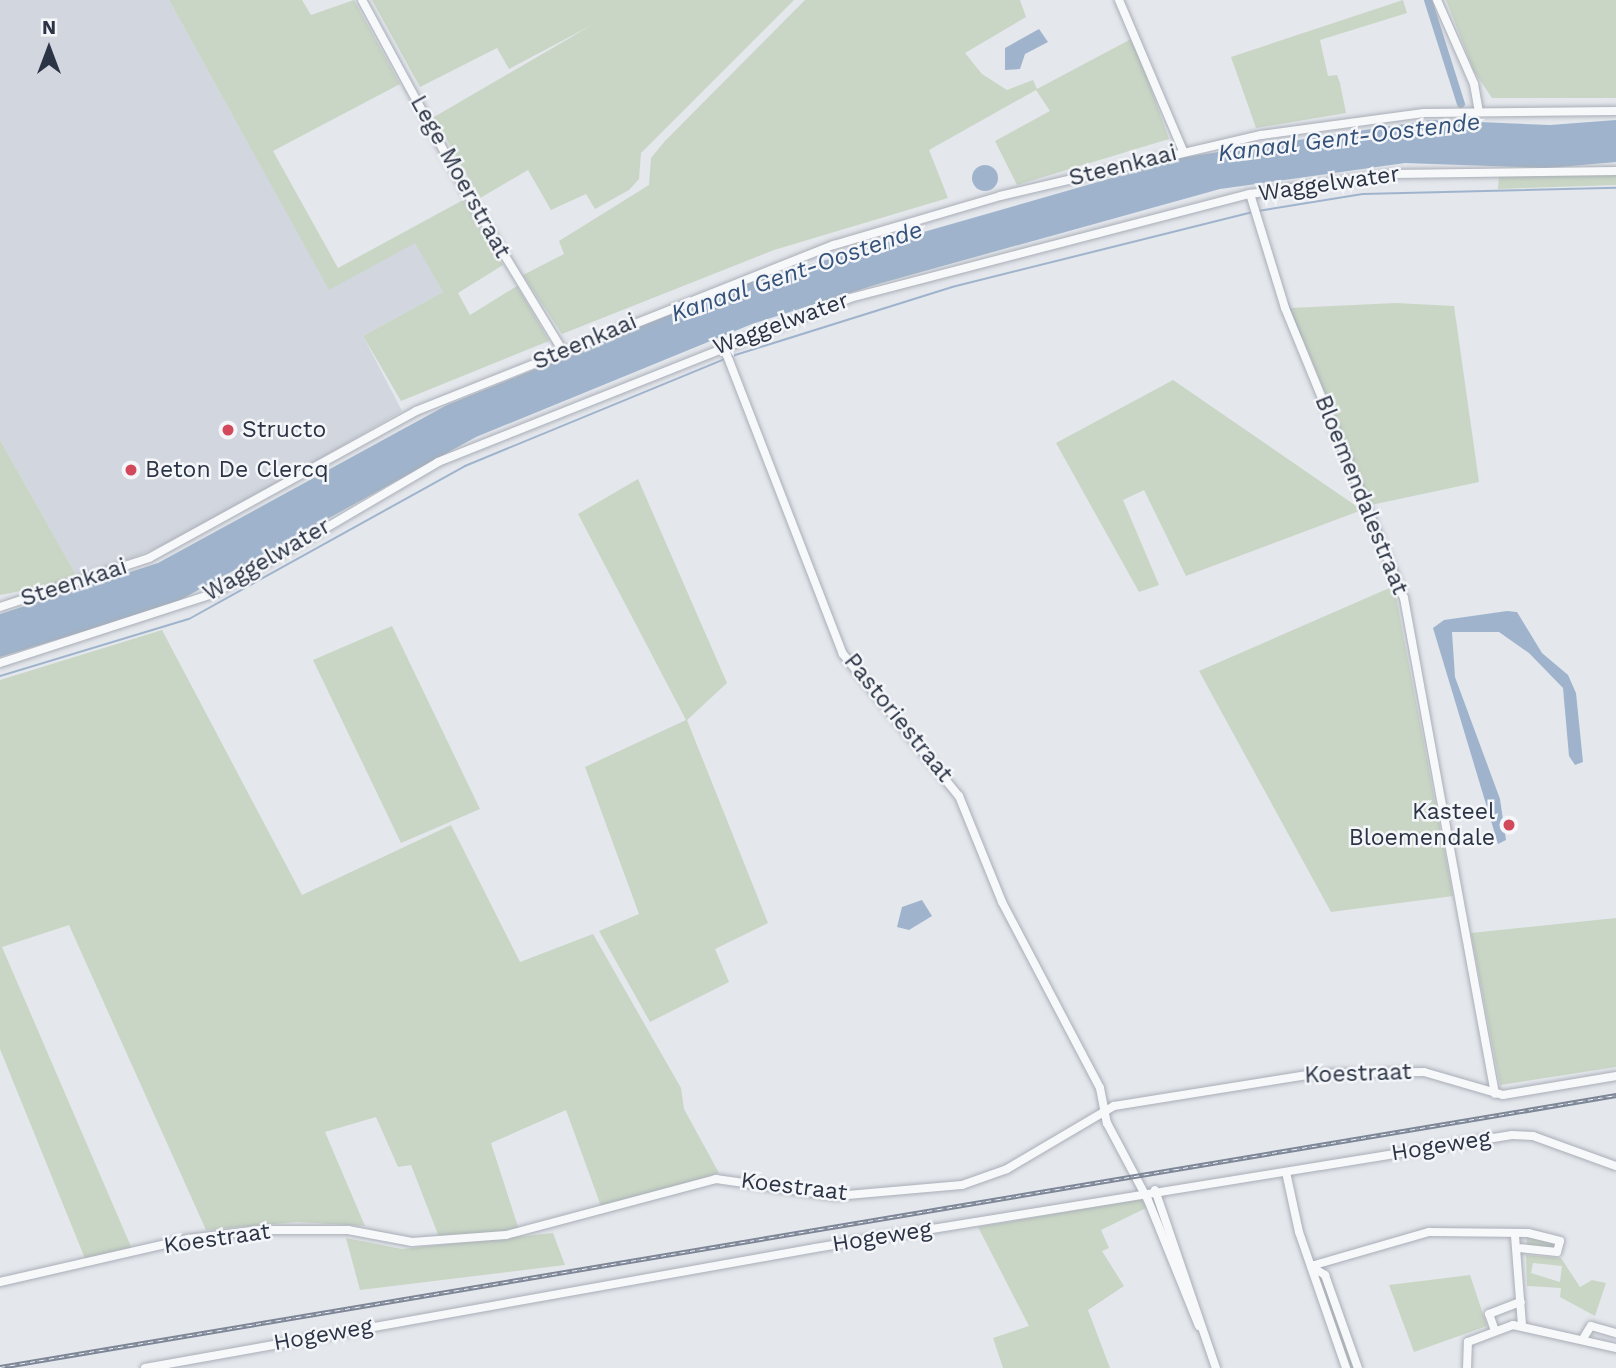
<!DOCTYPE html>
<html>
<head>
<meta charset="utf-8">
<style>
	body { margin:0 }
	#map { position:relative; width:1616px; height:1368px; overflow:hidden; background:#e4e7ec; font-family:"Work Sans",sans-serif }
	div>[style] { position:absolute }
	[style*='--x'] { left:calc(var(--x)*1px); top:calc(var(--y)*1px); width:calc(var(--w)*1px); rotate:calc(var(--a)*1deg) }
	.built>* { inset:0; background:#d2d6de }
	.green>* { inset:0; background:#c9d6c5 }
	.water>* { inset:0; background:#9fb4cc }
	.round { border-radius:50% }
	.stream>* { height:2px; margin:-1px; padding:0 1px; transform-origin:1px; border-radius:1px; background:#9fb4cc }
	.canal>* { height:8px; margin:-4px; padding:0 4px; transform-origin:4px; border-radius:4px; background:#9fb4cc }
	.roads { filter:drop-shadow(0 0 2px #a9aeb7) drop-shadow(0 0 2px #a9aeb7) }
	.minor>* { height:8px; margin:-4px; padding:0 4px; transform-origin:4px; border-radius:4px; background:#f7f8fa }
	.rail>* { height:4.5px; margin-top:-2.25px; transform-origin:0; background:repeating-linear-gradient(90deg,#f4f6f9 0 5px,#7d8696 0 10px); box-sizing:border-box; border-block:2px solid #7d8696 }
	.dots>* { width:19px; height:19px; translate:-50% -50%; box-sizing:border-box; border:4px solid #f4f6f9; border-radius:50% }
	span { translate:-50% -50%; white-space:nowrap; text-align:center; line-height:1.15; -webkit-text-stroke:5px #f4f6f9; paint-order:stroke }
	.street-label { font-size:23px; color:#2b3445 }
	.poi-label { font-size:23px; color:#2b3445 }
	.left { translate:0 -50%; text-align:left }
	.right { translate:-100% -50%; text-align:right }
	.water-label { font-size:24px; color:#34527a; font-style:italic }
	.north { position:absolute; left:14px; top:14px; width:70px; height:70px; -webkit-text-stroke:5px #f4f6f9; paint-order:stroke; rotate:0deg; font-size:19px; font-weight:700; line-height:28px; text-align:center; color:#2b3445 }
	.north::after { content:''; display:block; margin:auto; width:24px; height:32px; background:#2b3445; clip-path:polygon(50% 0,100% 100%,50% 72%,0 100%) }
</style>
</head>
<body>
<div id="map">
	<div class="built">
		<i style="clip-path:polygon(0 0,169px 0,329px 289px,415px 242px,443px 292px,363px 336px,402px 411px,197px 531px,79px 580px,0 440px)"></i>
	</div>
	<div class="green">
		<i style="clip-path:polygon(169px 0,302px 0,311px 15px,354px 0,400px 84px,273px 151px,338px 268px,463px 200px,503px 265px,458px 293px,470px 315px,517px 286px,549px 341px,401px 401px,363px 336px,443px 292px,415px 243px,329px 290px)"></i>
		<i style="clip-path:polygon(372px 0,794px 0,641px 153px,639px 179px,629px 190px,595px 209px,586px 194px,551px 210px,528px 170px,480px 198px,434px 117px,592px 25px,509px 69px,497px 48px,420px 87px)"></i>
		<i style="clip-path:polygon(805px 0,1020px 0,1026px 17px,965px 53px,982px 74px,1007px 90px,1033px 80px,1037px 89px,1133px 38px,1169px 139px,1017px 185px,995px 141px,1050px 111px,1036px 90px,929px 150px,948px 198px,774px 250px,562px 334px,523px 275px,564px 254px,559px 241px,649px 185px,651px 158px,665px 141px)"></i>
		<i style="clip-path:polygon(1403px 0,1407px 13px,1320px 40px,1328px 76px,1337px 75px,1340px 83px,1346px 113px,1256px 128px,1231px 57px)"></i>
		<i style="clip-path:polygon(1446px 0,1616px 0,1616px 98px,1492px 98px,1474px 71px)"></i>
		<i style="clip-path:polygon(1616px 175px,1616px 185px,1498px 189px,1499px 176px)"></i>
		<i style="clip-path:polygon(1396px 303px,1454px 306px,1479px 482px,1371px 505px,1290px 308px)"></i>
		<i style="clip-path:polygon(1173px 380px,1362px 510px,1186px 576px,1144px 490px,1123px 500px,1159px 585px,1139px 592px,1056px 443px)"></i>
		<i style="clip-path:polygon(0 440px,79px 580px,0 595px)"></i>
		<i style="clip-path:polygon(638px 479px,727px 683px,687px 720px,768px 923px,715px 949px,729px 982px,650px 1022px,599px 931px,639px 914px,585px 767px,686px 720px,578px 514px)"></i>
		<i style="clip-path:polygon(1394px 586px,1453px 896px,1331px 912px,1199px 671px)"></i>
		<i style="clip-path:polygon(392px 626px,480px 809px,401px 843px,313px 660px)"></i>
		<i style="clip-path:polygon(162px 630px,302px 895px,451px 825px,520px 962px,593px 934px,681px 1088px,684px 1109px,719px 1173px,602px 1209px,566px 1110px,491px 1143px,519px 1230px,439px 1237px,411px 1165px,398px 1167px,376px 1117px,325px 1132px,365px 1226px,297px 1222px,206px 1230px,69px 925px,2px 947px,132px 1249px,86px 1261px,0 1049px,0 680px)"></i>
		<i style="clip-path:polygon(1616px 918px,1616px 1067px,1500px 1085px,1471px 933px)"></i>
		<i style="clip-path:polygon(1142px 1199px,1146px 1208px,1101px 1230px,1109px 1248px,1102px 1251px,1124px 1286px,1088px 1310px,1110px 1368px,1003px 1368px,993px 1338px,1029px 1326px,978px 1227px)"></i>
		<i style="clip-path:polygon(553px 1233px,565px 1265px,360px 1290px,346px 1238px,402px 1249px)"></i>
		<i style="clip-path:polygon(1527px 1236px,1553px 1242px,1554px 1248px,1527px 1246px)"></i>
		<i style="clip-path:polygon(evenodd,1526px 1255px,1561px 1258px,1580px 1287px,1592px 1280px,1606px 1283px,1595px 1316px,1560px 1297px,1561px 1288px,1527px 1286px,1526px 1255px,1533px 1263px,1562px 1266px,1560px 1282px,1531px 1273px,1533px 1263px)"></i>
		<i style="clip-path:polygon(1320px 1275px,1322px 1276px,1354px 1368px,1350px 1368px)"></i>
		<i style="clip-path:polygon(1470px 1275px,1487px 1326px,1414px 1352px,1389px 1285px)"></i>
	</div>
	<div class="water">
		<i style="clip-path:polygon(1039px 29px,1048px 42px,1025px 54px,1020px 69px,1005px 70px,1005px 48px)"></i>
		<i style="clip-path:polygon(1431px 120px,1550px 125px,1616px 120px,1616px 162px,1549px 168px,1405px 163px,1220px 189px,878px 284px,752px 324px,476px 437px,173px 604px,0 657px,0 614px,158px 563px,447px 405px,756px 280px,1185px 157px)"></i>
		<i class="round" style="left:972px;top:165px;width:26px;height:26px"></i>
		<i style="clip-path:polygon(1507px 611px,1517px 612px,1542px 653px,1568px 675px,1576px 693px,1583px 762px,1575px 765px,1569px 756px,1563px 688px,1529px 653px,1499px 632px,1452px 632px,1455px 677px,1500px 799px,1506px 840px,1498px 844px,1433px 628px,1444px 620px)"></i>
		<i style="clip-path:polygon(922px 900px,932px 916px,909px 930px,897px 927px,902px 907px)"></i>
	</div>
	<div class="stream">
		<i style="--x:1258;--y:211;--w:106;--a:-9.2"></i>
		<i style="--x:1363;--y:194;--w:253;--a:-1.4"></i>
		<i style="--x:1287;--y:302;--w:37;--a:68"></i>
		<i style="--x:729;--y:357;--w:234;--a:-17.4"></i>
		<i style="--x:952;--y:287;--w:310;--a:-14"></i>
		<i style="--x:1367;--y:497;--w:57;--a:67.5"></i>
		<i style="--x:1368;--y:521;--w:10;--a:66"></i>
		<i style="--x:0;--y:676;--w:197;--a:-16.8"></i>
		<i style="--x:189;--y:619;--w:316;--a:-29"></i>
		<i style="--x:465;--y:466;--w:280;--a:-22.4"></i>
	</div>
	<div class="canal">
		<i style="--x:1428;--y:0;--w:109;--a:72.4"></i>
	</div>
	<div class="roads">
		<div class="minor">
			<i style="--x:362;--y:0;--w:216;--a:61.5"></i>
			<i style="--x:465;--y:190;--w:188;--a:58.7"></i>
			<i style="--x:1119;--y:0;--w:164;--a:67"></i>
			<i style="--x:1437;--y:0;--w:92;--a:66.2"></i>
			<i style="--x:1474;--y:84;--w:28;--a:80"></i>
			<i style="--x:1250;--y:194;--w:119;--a:72.9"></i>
			<i style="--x:1285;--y:308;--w:313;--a:67.7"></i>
			<i style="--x:1404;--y:598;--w:504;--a:79.6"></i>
			<i style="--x:723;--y:345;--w:331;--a:68.8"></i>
			<i style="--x:843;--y:654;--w:183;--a:50.8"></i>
			<i style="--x:959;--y:796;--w:114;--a:67.9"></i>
			<i style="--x:1002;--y:902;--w:210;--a:62.2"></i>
			<i style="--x:1100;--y:1088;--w:36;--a:79"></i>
			<i style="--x:1107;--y:1123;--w:87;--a:62"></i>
			<i style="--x:1148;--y:1200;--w:136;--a:68"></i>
			<i style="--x:0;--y:607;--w:157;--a:-18.2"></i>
			<i style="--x:149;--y:558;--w:305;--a:-28.8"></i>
			<i style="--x:416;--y:411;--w:450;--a:-21.7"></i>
			<i style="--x:834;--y:245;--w:173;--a:-16.4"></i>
			<i style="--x:1000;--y:196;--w:268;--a:-13.2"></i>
			<i style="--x:1261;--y:135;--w:164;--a:-7.7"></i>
			<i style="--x:1424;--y:113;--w:192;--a:-0.6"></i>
			<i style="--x:0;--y:663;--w:226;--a:-18"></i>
			<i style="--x:215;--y:593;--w:259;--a:-30.4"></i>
			<i style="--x:438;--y:462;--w:443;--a:-21.7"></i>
			<i style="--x:850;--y:298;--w:413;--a:-14.6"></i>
			<i style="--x:1250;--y:194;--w:145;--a:-7.9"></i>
			<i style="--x:1394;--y:174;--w:222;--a:-0.8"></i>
			<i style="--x:1286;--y:1172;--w:61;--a:77.8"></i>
			<i style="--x:1299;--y:1232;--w:144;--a:70.9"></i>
			<i style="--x:1155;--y:1190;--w:188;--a:71.1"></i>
			<i style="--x:1515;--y:1236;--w:88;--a:85.5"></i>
			<i style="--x:1311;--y:1266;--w:123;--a:-16.1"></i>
			<i style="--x:1429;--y:1232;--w:99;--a:0.6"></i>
			<i style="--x:1528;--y:1233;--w:33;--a:14"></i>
			<i style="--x:1560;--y:1241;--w:11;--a:105"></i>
			<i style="--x:1557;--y:1252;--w:36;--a:-174"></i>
			<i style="--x:1311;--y:1266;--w:17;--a:33"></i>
			<i style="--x:1325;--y:1275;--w:99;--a:70.5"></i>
			<i style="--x:0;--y:1282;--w:193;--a:-12.9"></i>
			<i style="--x:188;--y:1239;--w:72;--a:-7.2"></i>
			<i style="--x:259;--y:1230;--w:89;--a:0"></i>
			<i style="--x:348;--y:1230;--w:65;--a:10.6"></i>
			<i style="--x:412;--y:1242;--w:94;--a:-4.3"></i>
			<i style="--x:506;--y:1235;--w:217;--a:-14.9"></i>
			<i style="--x:716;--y:1179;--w:121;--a:8.1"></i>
			<i style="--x:836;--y:1196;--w:126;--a:-5"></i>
			<i style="--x:962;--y:1185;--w:48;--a:-19.6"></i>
			<i style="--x:1007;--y:1169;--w:124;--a:-30.5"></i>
			<i style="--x:1114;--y:1106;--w:202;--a:-9.1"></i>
			<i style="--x:1313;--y:1074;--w:111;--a:-1"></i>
			<i style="--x:1424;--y:1072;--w:82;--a:16.2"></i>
			<i style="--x:1503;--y:1095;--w:115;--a:-9.5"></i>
			<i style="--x:1495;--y:1331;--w:18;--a:-109"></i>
			<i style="--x:1489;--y:1314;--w:34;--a:-21"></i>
			<i style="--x:1584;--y:1337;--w:13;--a:-58"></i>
			<i style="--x:1591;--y:1326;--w:26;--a:16"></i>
			<i style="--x:145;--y:1368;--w:681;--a:-10.15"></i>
			<i style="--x:815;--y:1248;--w:706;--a:-9.21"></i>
			<i style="--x:1512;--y:1135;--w:21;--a:3"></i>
			<i style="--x:1533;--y:1136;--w:88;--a:19.9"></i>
			<i style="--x:1467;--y:1368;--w:26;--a:-88"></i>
			<i style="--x:1468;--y:1342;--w:48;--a:-20.7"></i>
			<i style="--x:1513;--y:1325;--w:106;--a:12.6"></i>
		</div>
	</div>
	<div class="rail">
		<i style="--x:0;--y:1367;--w:1639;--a:-9.55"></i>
	</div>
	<div class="dots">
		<i style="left:228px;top:430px;background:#d1495b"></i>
		<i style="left:131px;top:470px;background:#d1495b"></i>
		<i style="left:1509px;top:825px;background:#d1495b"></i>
	</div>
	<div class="street-label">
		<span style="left:1123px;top:166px;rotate:-14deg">Steenkaai</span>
		<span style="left:460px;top:177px;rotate:61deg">Lege Moerstraat</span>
		<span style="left:1329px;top:184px;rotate:-8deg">Waggelwater</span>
		<span style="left:781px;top:324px;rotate:-20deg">Waggelwater</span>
		<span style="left:585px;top:342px;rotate:-23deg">Steenkaai</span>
		<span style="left:1361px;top:495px;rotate:68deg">Bloemendalestraat</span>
		<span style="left:267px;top:560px;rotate:-30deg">Waggelwater</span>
		<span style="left:74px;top:583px;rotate:-18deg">Steenkaai</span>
		<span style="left:898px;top:718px;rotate:51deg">Pastoriestraat</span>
		<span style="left:1358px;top:1074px;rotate:-2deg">Koestraat</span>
		<span style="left:1441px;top:1146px;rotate:-9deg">Hogeweg</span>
		<span style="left:794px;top:1187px;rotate:7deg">Koestraat</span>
		<span style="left:882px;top:1237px;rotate:-9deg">Hogeweg</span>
		<span style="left:217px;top:1239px;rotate:-8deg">Koestraat</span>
		<span style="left:323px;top:1335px;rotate:-10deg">Hogeweg</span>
	</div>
	<div class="poi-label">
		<span class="left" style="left:242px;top:430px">Structo</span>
		<span class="left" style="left:145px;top:470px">Beton De Clercq</span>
		<span class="right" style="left:1495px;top:825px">Kasteel<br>Bloemendale</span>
	</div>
	<div class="water-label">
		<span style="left:1349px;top:138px;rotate:-7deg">Kanaal Gent-Oostende</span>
		<span style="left:797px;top:272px;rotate:-19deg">Kanaal Gent-Oostende</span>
	</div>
	<div class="north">N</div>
</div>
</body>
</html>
